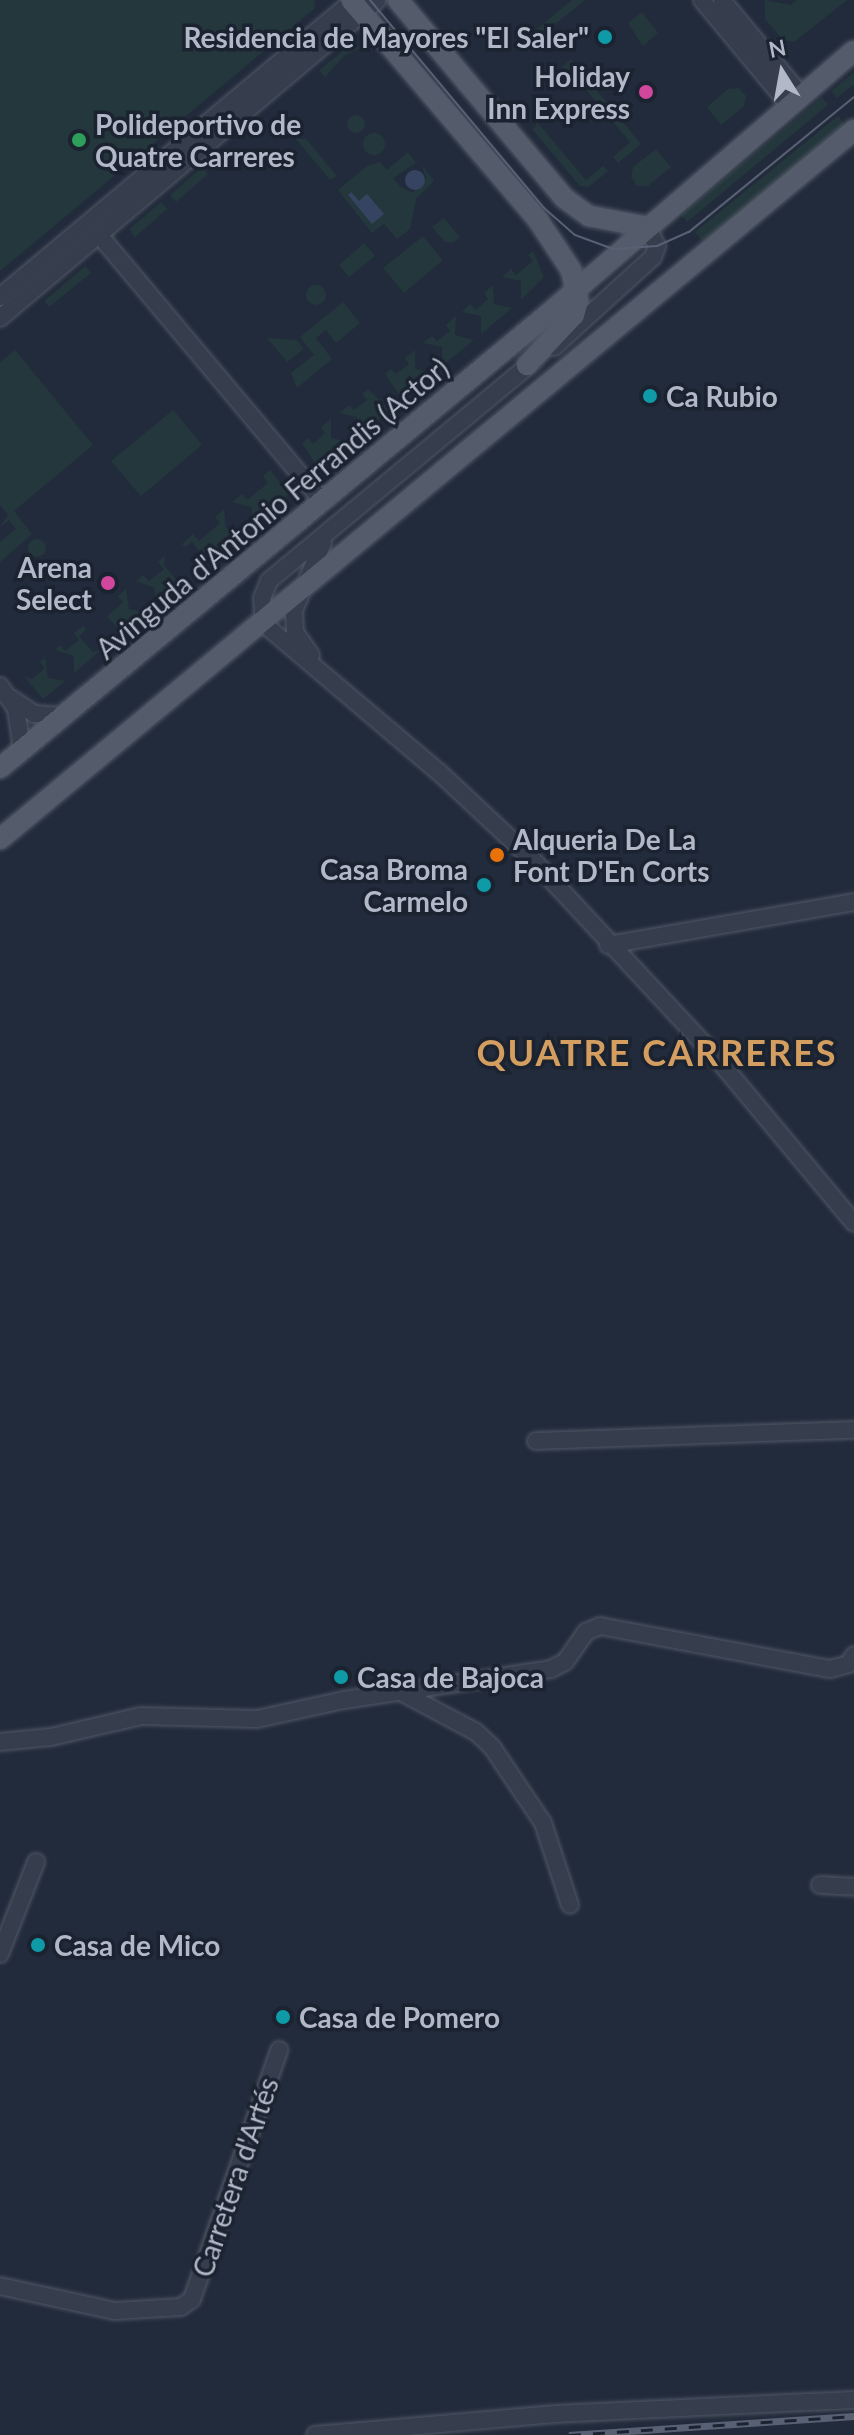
<!DOCTYPE html>
<html>
<head>
<meta charset="utf-8">
<style>
	body { margin:0 }
	#map { position:relative; width:854px; height:2435px; overflow:hidden; background:#222b3b; font-family:Lato,sans-serif }
	div>[style] { position:absolute }
	[style*='--x'] { left:calc(var(--x)*1px); top:calc(var(--y)*1px); width:calc(var(--w)*1px); rotate:calc(var(--a)*1deg) }
	.green>* { inset:0; background:#24373c }
	.round { border-radius:50% }
	.water>* { inset:0; background:#364462 }
	.roads { filter:drop-shadow(0 0 2px #515866) drop-shadow(0 0 2px #515866) }
	.minor>* { height:16px; margin:-8px; padding:0 8px; transform-origin:8px; border-radius:8px; background:#363d4c }
	.major>* { height:20px; margin:-10px; padding:0 10px; transform-origin:10px; border-radius:10px; background:#545c6c }
	.tram>* { height:2px; margin:-1px; padding:0 1px; transform-origin:1px; border-radius:1px; background:#586073 }
	.rail>* { height:7px; margin-top:-3.5px; transform-origin:0; background:repeating-linear-gradient(90deg,#1b2230 0 12px,#586073 0 24px); box-sizing:border-box; border-block:2px solid #586073 }
	.dots>* { width:22px; height:22px; translate:-50% -50%; box-sizing:border-box; border:4px solid #1b2230; border-radius:50% }
	span { translate:-50% -50%; white-space:nowrap; text-align:center; line-height:1.15; -webkit-text-stroke:7px #1b2230; paint-order:stroke }
	.poi-label { font-size:28px; color:#b2b8c7; font-weight:700 }
	.right { translate:-100% -50%; text-align:right }
	.left { translate:0 -50%; text-align:left }
	.street-label { font-size:28px; color:#b2b8c7 }
	.district-label { font-size:36px; color:#d49e60; font-weight:700; letter-spacing:2px }
	.north { position:absolute; left:742px; top:32px; width:80px; height:80px; -webkit-text-stroke:6px #1b2230; paint-order:stroke; rotate:349deg; font-size:22px; font-weight:700; line-height:32px; text-align:center; color:#b2b8c7 }
	.north::after { content:''; display:block; margin:auto; width:28px; height:36px; background:#b2b8c7; clip-path:polygon(50% 0,100% 100%,50% 72%,0 100%) }
</style>
</head>
<body>
<div id="map">
	<div class="green">
		<i style="clip-path:polygon(0 0,315px 0,314px 9px,0 271px)"></i>
		<i style="clip-path:polygon(572px 0,585px 0,538px 38px,533px 32px)"></i>
		<i style="clip-path:polygon(765px 0,791px 5px,797px 0,847px 0,794px 42px,783px 40px,765px 19px)"></i>
		<i style="clip-path:polygon(642px 12px,658px 33px,643px 46px,628px 23px)"></i>
		<i style="clip-path:polygon(355px 41px,360px 48px,345px 55px,325px 77px,319px 70px)"></i>
		<i style="clip-path:polygon(571px 59px,641px 144px,618px 163px,613px 157px,630px 142px,573px 74px,569px 77px,561px 68px)"></i>
		<i style="clip-path:polygon(854px 72px,854px 84px,837px 98px,831px 91px)"></i>
		<i style="clip-path:polygon(739px 88px,746px 96px,744px 106px,721px 125px,707px 107px,728px 89px)"></i>
		<i style="clip-path:polygon(822px 97px,828px 105px,687px 222px,681px 215px)"></i>
		<i class="round" style="left:347px;top:115px;width:18px;height:18px"></i>
		<i style="clip-path:polygon(531px 115px,586px 180px,603px 166px,608px 171px,589px 187px,580px 186px,532px 129px,537px 125px)"></i>
		<i style="clip-path:polygon(838px 116px,844px 124px,703px 242px,695px 232px)"></i>
		<i class="round" style="left:363px;top:133px;width:22px;height:22px"></i>
		<i style="clip-path:polygon(296px 139px,306px 139px,337px 176px,330px 180px)"></i>
		<i style="clip-path:polygon(656px 149px,671px 167px,648px 186px,637px 186px,631px 177px,633px 167px)"></i>
		<i style="clip-path:polygon(408px 152px,416px 163px,393px 178px,400px 186px,413px 193px,426px 178px,422px 165px,434px 181px,416px 199px,410px 229px,397px 239px,384px 224px,372px 233px,338px 190px,367px 166px,380px 162px,387px 170px)"></i>
		<i style="clip-path:polygon(202px 167px,208px 174px,176px 202px,170px 195px)"></i>
		<i style="clip-path:polygon(161px 202px,167px 209px,135px 237px,129px 229px)"></i>
		<i style="clip-path:polygon(444px 218px,460px 237px,454px 242px,445px 242px,432px 227px)"></i>
		<i style="clip-path:polygon(423px 236px,443px 260px,404px 293px,383px 268px)"></i>
		<i style="clip-path:polygon(364px 243px,375px 256px,349px 277px,339px 265px)"></i>
		<i style="clip-path:polygon(533px 251px,544px 277px,521px 300px,521px 281px,502px 277px,511px 269px,516px 275px,533px 261px,528px 255px)"></i>
		<i style="clip-path:polygon(85px 266px,91px 273px,49px 307px,44px 301px)"></i>
		<i class="round" style="left:306px;top:285px;width:20px;height:20px"></i>
		<i style="clip-path:polygon(493px 285px,494px 304px,512px 308px,481px 334px,481px 316px,462px 312px,470px 304px,476px 310px,488px 299px,484px 293px)"></i>
		<i style="clip-path:polygon(343px 302px,360px 323px,336px 343px,326px 330px,316px 338px,332px 359px,297px 388px,291px 373px,314px 355px,300px 337px)"></i>
		<i style="clip-path:polygon(456px 316px,455px 335px,474px 340px,442px 366px,442px 347px,423px 343px,432px 336px,437px 341px,450px 331px,446px 325px)"></i>
		<i style="clip-path:polygon(267px 338px,297px 340px,304px 349px,287px 362px)"></i>
		<i style="clip-path:polygon(15px 350px,93px 445px,14px 511px,32px 534px,0 562px,0 542px,16px 529px,9px 520px,0 527px,8px 515px,0 505px,0 362px)"></i>
		<i style="clip-path:polygon(415px 350px,415px 369px,433px 373px,402px 399px,385px 374px,391px 369px,396px 374px,409px 364px,405px 358px)"></i>
		<i style="clip-path:polygon(368px 389px,390px 410px,358px 435px,357px 417px,339px 413px,349px 405px,354px 410px,367px 400px,362px 394px)"></i>
		<i style="clip-path:polygon(173px 410px,202px 445px,141px 496px,111px 461px)"></i>
		<i style="clip-path:polygon(331px 419px,331px 438px,349px 442px,318px 468px,302px 443px,308px 438px,313px 444px,325px 433px,321px 427px)"></i>
		<i style="clip-path:polygon(270px 470px,289px 494px,253px 523px,251px 507px,232px 502px,242px 494px,247px 500px,268px 483px,263px 476px)"></i>
		<i style="clip-path:polygon(224px 509px,226px 528px,241px 533px,202px 567px,206px 559px,192px 542px,185px 547px,182px 544px,193px 534px,199px 541px,220px 523px,215px 517px)"></i>
		<i class="round" style="left:28px;top:539px;width:18px;height:18px"></i>
		<i style="clip-path:polygon(165px 556px,164px 565px,177px 581px,187px 579px,155px 605px,155px 588px,136px 581px,143px 575px,149px 581px,164px 569px,158px 562px)"></i>
		<i style="clip-path:polygon(126px 589px,129px 609px,146px 613px,115px 639px,119px 629px,107px 617px,123px 602px,118px 596px)"></i>
		<i style="clip-path:polygon(83px 626px,86px 630px,79px 636px,93px 652px,102px 649px,74px 673px,74px 656px,55px 650px,60px 645px,65px 651px,79px 640px,74px 633px)"></i>
		<i style="clip-path:polygon(45px 658px,48px 678px,65px 681px,43px 699px,24px 676px,32px 679px,45px 668px,40px 662px)"></i>
	</div>
	<div class="water">
		<i class="round" style="left:405px;top:170px;width:20px;height:20px"></i>
		<i style="clip-path:polygon(351px 192px,359px 201px,367px 194px,384px 214px,372px 224px,348px 195px)"></i>
	</div>
	<div class="roads">
		<div class="minor">
			<i style="--x:702;--y:0;--w:138;--a:50.3"></i>
			<i style="--x:722;--y:0;--w:124;--a:50.3"></i>
			<i style="--x:100;--y:236;--w:347;--a:50"></i>
			<i style="--x:0;--y:297;--w:462;--a:-40"></i>
			<i style="--x:0;--y:318;--w:493;--a:-40.1"></i>
			<i style="--x:554;--y:347;--w:134;--a:-42.3"></i>
			<i style="--x:653;--y:257;--w:12;--a:-70"></i>
			<i style="--x:657;--y:246;--w:21;--a:-118"></i>
			<i style="--x:535;--y:360;--w:346;--a:140.3"></i>
			<i style="--x:269;--y:581;--w:18;--a:112"></i>
			<i style="--x:262;--y:598;--w:26;--a:86"></i>
			<i style="--x:264;--y:624;--w:231;--a:40.3"></i>
			<i style="--x:440;--y:773;--w:126;--a:43.1"></i>
			<i style="--x:532;--y:859;--w:269;--a:47.1"></i>
			<i style="--x:715;--y:1056;--w:217;--a:50.2"></i>
			<i style="--x:311;--y:655;--w:28;--a:-125"></i>
			<i style="--x:295;--y:632;--w:22;--a:-93"></i>
			<i style="--x:294;--y:610;--w:73;--a:-66.6"></i>
			<i style="--x:0;--y:686;--w:28;--a:55"></i>
			<i style="--x:16;--y:709;--w:40;--a:81.5"></i>
			<i style="--x:12;--y:699;--w:27;--a:34"></i>
			<i style="--x:34;--y:714;--w:29;--a:4"></i>
			<i style="--x:608;--y:945;--w:250;--a:-9.9"></i>
			<i style="--x:536;--y:1441;--w:318;--a:-2"></i>
			<i style="--x:399;--y:1691;--w:87;--a:28"></i>
			<i style="--x:476;--y:1732;--w:22;--a:43"></i>
			<i style="--x:492;--y:1747;--w:92;--a:56.1"></i>
			<i style="--x:543;--y:1823;--w:86;--a:71.8"></i>
			<i style="--x:0;--y:1742;--w:51;--a:-5.6"></i>
			<i style="--x:51;--y:1737;--w:92;--a:-13.1"></i>
			<i style="--x:141;--y:1716;--w:116;--a:1.5"></i>
			<i style="--x:257;--y:1719;--w:89;--a:-12.3"></i>
			<i style="--x:344;--y:1700;--w:209;--a:-8.5"></i>
			<i style="--x:551;--y:1669;--w:16;--a:-27"></i>
			<i style="--x:565;--y:1662;--w:37;--a:-55"></i>
			<i style="--x:586;--y:1632;--w:15;--a:-23"></i>
			<i style="--x:600;--y:1626;--w:234;--a:10.6"></i>
			<i style="--x:830;--y:1669;--w:20;--a:-15"></i>
			<i style="--x:849;--y:1664;--w:10;--a:-61"></i>
			<i style="--x:820;--y:1885;--w:34;--a:3"></i>
			<i style="--x:0;--y:1954;--w:99;--a:-68.6"></i>
			<i style="--x:0;--y:2286;--w:118;--a:12.3"></i>
			<i style="--x:115;--y:2311;--w:66;--a:-3.5"></i>
			<i style="--x:181;--y:2307;--w:14;--a:-36"></i>
			<i style="--x:192;--y:2299;--w:264;--a:-70.7"></i>
			<i style="--x:315;--y:2435;--w:241;--a:-5"></i>
			<i style="--x:555;--y:2414;--w:299;--a:-2.7"></i>
		</div>
		<div class="major">
			<i style="--x:351;--y:0;--w:289;--a:49.6"></i>
			<i style="--x:538;--y:220;--w:60;--a:56.6"></i>
			<i style="--x:571;--y:270;--w:32;--a:77"></i>
			<i style="--x:578;--y:301;--w:15;--a:106"></i>
			<i style="--x:574;--y:315;--w:69;--a:133.2"></i>
			<i style="--x:398;--y:0;--w:258;--a:50"></i>
			<i style="--x:564;--y:198;--w:31;--a:36"></i>
			<i style="--x:589;--y:216;--w:59;--a:10.7"></i>
			<i style="--x:0;--y:768;--w:712;--a:-39.64"></i>
			<i style="--x:548;--y:314;--w:403;--a:-40.7"></i>
			<i style="--x:0;--y:839;--w:1110;--a:-39.7"></i>
		</div>
	</div>
	<div class="tram">
		<i style="--x:370;--y:0;--w:271;--a:50.1"></i>
		<i style="--x:544;--y:208;--w:41;--a:41.1"></i>
		<i style="--x:575;--y:235;--w:40;--a:20.2"></i>
		<i style="--x:613;--y:249;--w:44;--a:-3.9"></i>
		<i style="--x:657;--y:246;--w:35;--a:-24"></i>
		<i style="--x:689;--y:232;--w:213;--a:-39.3"></i>
	</div>
	<div class="rail">
		<i style="--x:569;--y:2435;--w:286;--a:-3.8"></i>
	</div>
	<div class="dots">
		<i style="left:605px;top:37px;background:#0f9aa8"></i>
		<i style="left:646px;top:92px;background:#d1479c"></i>
		<i style="left:79px;top:140px;background:#2e9e5b"></i>
		<i style="left:650px;top:396px;background:#0f9aa8"></i>
		<i style="left:108px;top:583px;background:#d1479c"></i>
		<i style="left:497px;top:855px;background:#e8710a"></i>
		<i style="left:484px;top:885px;background:#0f9aa8"></i>
		<i style="left:341px;top:1677px;background:#0f9aa8"></i>
		<i style="left:38px;top:1945px;background:#0f9aa8"></i>
		<i style="left:283px;top:2017px;background:#0f9aa8"></i>
	</div>
	<div class="poi-label">
		<span class="right" style="left:589px;top:37px">Residencia de Mayores "El Saler"</span>
		<span class="right" style="left:630px;top:92px">Holiday<br>Inn Express</span>
		<span class="left" style="left:95px;top:140px">Polideportivo de<br>Quatre Carreres</span>
		<span class="left" style="left:666px;top:396px">Ca Rubio</span>
		<span class="right" style="left:92px;top:583px">Arena<br>Select</span>
		<span class="left" style="left:513px;top:855px">Alqueria De La<br>Font D'En Corts</span>
		<span class="right" style="left:468px;top:885px">Casa Broma<br>Carmelo</span>
		<span class="left" style="left:357px;top:1677px">Casa de Bajoca</span>
		<span class="left" style="left:54px;top:1945px">Casa de Mico</span>
		<span class="left" style="left:299px;top:2017px">Casa de Pomero</span>
	</div>
	<div class="street-label">
		<span style="left:272px;top:508px;rotate:-40deg">Avinguda d'Antonio Ferrandis (Actor)</span>
		<span style="left:235px;top:2177px;rotate:-71deg">Carretera d'Artés</span>
	</div>
	<div class="district-label">
		<span style="left:657px;top:1053px">QUATRE CARRERES</span>
	</div>
	<div class="north">N</div>
</div>
</body>
</html>
